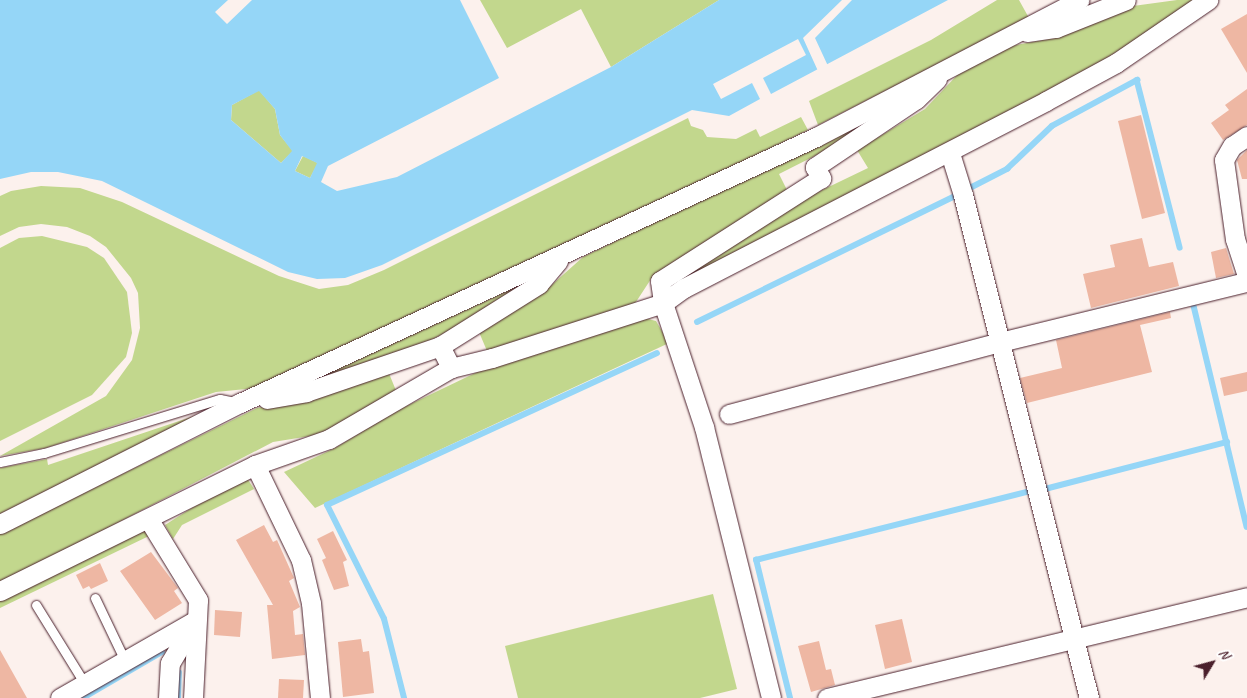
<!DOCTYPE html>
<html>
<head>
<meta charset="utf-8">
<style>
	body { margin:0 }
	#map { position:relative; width:1247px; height:698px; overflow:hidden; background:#fcf1ed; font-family:Caveat,sans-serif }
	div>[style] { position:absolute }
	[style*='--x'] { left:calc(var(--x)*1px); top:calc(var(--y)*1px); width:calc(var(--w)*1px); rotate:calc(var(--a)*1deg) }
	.green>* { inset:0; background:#c2d78d }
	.water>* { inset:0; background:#95d6f7 }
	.pier>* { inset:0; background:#fcf1ed }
	.stream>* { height:5.5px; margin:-2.75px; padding:0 2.75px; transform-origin:2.75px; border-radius:2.75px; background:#95d6f7 }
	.building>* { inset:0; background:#eeb7a3 }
	.roads { filter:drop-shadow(0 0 1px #4a1f2b) drop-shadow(0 0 1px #4a1f2b) }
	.lane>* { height:9px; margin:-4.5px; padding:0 4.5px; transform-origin:4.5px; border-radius:4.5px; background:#fff }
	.street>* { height:19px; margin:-9.5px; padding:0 9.5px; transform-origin:9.5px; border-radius:9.5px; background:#fff }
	span { translate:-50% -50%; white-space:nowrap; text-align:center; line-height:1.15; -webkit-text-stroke:4px #fff; paint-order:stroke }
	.north { position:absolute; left:1187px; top:638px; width:50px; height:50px; -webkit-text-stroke:4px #fff; paint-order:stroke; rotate:53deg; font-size:14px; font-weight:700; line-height:20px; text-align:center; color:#4a1f2b }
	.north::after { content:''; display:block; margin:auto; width:18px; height:22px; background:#4a1f2b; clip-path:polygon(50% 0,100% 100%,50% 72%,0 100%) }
</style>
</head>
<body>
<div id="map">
	<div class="green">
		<i style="clip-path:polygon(480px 0,719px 0,611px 67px,581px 9px,507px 48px)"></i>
		<i style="clip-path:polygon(997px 0,1019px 0,1029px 18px,818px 125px,809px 101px,931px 40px)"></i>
		<i style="clip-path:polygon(1177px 0,1201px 0,1043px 97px,667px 289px,688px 269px,787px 207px,868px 168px,857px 150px,925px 109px,962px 70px,1011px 46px,1054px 38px,1133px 6px)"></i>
		<i style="clip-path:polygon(259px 90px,275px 109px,280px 135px,293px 151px,281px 163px,231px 120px,232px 105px)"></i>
		<i style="clip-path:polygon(904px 100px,858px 134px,779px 174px,789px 194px,651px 279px,634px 305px,487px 351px,479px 332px,546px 290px,583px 257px)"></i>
		<i style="clip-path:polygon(801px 117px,808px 130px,585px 238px,256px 388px,216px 392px,46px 448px,0 456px,106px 396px,132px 360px,140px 328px,138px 293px,131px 278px,106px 247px,90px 236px,67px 227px,41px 224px,19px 227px,0 236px,0 196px,11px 191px,41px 186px,80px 188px,122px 202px,279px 276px,319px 289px,348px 285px,384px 270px,688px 118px,691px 126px,703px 130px,707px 137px,736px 139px,756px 129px,760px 137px)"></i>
		<i style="clip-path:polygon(303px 156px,318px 163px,310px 178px,295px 171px)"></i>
		<i style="clip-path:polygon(42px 236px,87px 247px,104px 258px,127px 292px,132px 333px,126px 357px,92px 395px,0 441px,0 248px,19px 238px)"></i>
		<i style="clip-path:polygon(527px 282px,490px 310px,431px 340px,304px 384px)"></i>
		<i style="clip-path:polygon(644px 318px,656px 321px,669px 343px,315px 508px,284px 472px,335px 448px,396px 411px,494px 364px)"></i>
		<i style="clip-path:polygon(388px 371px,397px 393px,329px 433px,273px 442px,0 584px,0 534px,257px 408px,309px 398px)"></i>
		<i style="clip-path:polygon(203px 413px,0 514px,0 468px,47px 459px,48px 465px)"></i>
		<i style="clip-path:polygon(247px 478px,254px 489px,182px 525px,173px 539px,165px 525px,212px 495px)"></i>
		<i style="clip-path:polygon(141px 528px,151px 535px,0 608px,0 595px)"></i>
		<i style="clip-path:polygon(713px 594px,737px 689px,700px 698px,518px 698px,505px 646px)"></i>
	</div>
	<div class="water">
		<i style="clip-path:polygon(evenodd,0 0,228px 0,215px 12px,227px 24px,252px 0,460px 0,499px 78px,328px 166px,321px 182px,337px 191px,397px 177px,611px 67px,719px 0,948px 0,771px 94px,763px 78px,806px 55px,798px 39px,713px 84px,721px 99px,752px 83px,760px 99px,729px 116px,692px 110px,382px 265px,345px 278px,317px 279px,288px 272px,102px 181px,58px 172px,31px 172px,0 179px,0 0,259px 91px,275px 109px,280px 135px,292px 151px,281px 163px,231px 120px,232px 105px,259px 91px,0 0,302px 156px,317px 163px,310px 178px,295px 171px,302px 156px)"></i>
	</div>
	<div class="pier">
		<i style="clip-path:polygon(842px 0,852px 0,815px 38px,828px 66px,818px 71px,803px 38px)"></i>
	</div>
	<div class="stream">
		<i style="--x:970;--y:188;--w:42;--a:-27.2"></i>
		<i style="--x:1007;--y:169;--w:62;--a:-43.7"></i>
		<i style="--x:1052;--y:126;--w:97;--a:-28.4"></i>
		<i style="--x:1137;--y:80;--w:173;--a:75.6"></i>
		<i style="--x:1194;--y:306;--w:227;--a:76.5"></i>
		<i style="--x:697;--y:322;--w:289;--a:-26"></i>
		<i style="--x:1045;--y:489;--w:188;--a:-14.5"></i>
		<i style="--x:83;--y:698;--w:91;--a:-30.2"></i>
		<i style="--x:178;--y:698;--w:25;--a:-88"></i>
		<i style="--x:404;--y:698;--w:81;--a:-104.2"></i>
		<i style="--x:384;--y:619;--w:127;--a:-116.6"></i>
		<i style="--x:327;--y:505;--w:363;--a:-24.7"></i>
		<i style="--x:790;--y:698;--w:142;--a:-103.8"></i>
		<i style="--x:756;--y:560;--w:279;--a:-14.1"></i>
	</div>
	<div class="building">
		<i style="clip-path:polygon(1247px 14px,1247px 73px,1221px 29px)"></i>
		<i style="clip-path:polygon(1247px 89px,1247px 125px,1223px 140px,1211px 123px,1229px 110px,1225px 105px)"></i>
		<i style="clip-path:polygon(1141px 115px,1165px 213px,1142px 219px,1118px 121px)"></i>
		<i style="clip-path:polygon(1247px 150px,1247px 179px,1242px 179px,1237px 160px)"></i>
		<i style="clip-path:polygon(1142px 238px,1149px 267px,1173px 262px,1179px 286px,1091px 308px,1083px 274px,1115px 267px,1110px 245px)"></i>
		<i style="clip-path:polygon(1226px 248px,1234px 274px,1216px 278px,1211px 252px)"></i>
		<i style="clip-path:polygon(1170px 312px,1171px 318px,1140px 325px,1152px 372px,1027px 403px,1020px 378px,1062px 368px,1056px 340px)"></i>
		<i style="clip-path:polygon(1247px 372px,1247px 391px,1224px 396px,1220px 378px)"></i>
		<i style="clip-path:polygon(264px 525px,273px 542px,277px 540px,294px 578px,289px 581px,300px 607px,293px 611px,295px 635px,303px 634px,305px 655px,272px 659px,267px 605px,273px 605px,236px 540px)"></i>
		<i style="clip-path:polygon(333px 531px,347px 560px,343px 562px,349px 586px,334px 590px,322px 560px,326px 558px,317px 539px)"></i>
		<i style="clip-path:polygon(151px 552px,178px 588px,174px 591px,182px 603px,155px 620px,120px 571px)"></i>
		<i style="clip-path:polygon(100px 563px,108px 581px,91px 589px,89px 586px,83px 589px,76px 575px)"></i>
		<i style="clip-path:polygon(215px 610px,242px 612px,240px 637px,214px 635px)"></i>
		<i style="clip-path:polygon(902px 619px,912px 662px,885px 669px,875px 625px)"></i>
		<i style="clip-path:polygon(361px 639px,363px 652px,369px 651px,374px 693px,343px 697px,338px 642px)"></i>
		<i style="clip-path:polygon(819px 641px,826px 670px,831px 669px,835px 685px,811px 692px,798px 646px)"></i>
		<i style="clip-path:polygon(0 650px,27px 698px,0 698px)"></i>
		<i style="clip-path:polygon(279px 679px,304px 680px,303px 698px,278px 698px)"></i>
	</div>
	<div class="roads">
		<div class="lane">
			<i style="--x:0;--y:462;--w:45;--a:-11.6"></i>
			<i style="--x:44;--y:453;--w:184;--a:-17.1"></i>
			<i style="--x:220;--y:399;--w:15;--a:11"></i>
			<i style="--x:95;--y:598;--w:70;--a:64.5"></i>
			<i style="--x:36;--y:605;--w:93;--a:58.2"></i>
		</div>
		<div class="street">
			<i style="--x:1027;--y:32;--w:29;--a:-8"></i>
			<i style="--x:1056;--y:28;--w:75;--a:-21.8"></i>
			<i style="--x:937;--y:79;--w:29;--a:136"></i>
			<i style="--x:916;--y:99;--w:122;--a:146"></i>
			<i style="--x:815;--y:167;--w:13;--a:61"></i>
			<i style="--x:821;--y:178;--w:191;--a:147.4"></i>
			<i style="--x:660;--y:281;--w:22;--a:82"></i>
			<i style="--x:663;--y:303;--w:26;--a:-36"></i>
			<i style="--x:684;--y:288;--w:407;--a:-27.3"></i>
			<i style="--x:1046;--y:101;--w:80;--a:-28.5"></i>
			<i style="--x:1116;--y:63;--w:112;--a:-34.4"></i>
			<i style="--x:1247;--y:136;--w:18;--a:146"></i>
			<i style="--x:1232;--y:146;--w:16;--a:120"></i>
			<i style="--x:1224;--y:160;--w:80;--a:82.1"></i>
			<i style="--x:1235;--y:239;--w:40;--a:72"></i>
			<i style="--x:950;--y:153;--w:44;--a:72.8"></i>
			<i style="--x:963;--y:195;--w:519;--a:75.94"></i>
			<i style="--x:558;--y:261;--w:30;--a:130"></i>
			<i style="--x:539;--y:284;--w:117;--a:147.9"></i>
			<i style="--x:440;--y:346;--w:25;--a:63"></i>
			<i style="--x:451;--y:368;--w:42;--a:-13.7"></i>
			<i style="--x:492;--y:358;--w:180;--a:-17.8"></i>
			<i style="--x:663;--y:303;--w:131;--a:71.7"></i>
			<i style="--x:704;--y:427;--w:279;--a:76.1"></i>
			<i style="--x:267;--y:399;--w:40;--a:-10"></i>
			<i style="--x:306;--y:392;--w:142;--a:-18.9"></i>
			<i style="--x:729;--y:414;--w:280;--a:-14.9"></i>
			<i style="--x:1000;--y:342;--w:254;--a:-13.7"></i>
			<i style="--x:255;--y:465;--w:106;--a:64.2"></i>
			<i style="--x:301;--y:560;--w:44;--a:76.9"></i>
			<i style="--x:311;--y:603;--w:95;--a:84.6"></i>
			<i style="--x:149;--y:520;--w:94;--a:58.5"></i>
			<i style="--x:198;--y:600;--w:98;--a:92.9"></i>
			<i style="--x:0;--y:524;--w:269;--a:-26.8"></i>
			<i style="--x:240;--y:403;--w:634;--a:-24.79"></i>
			<i style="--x:816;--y:137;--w:297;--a:-27.5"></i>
			<i style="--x:0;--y:591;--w:284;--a:-26.3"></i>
			<i style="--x:255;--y:465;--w:78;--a:-19.4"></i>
			<i style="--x:329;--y:439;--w:141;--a:-30.2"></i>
			<i style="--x:60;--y:698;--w:157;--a:-29.8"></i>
			<i style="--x:168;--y:698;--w:35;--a:-87"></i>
			<i style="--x:170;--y:663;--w:47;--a:-59"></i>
			<i style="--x:827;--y:698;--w:432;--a:-13.5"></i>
		</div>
	</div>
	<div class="north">N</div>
</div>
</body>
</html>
